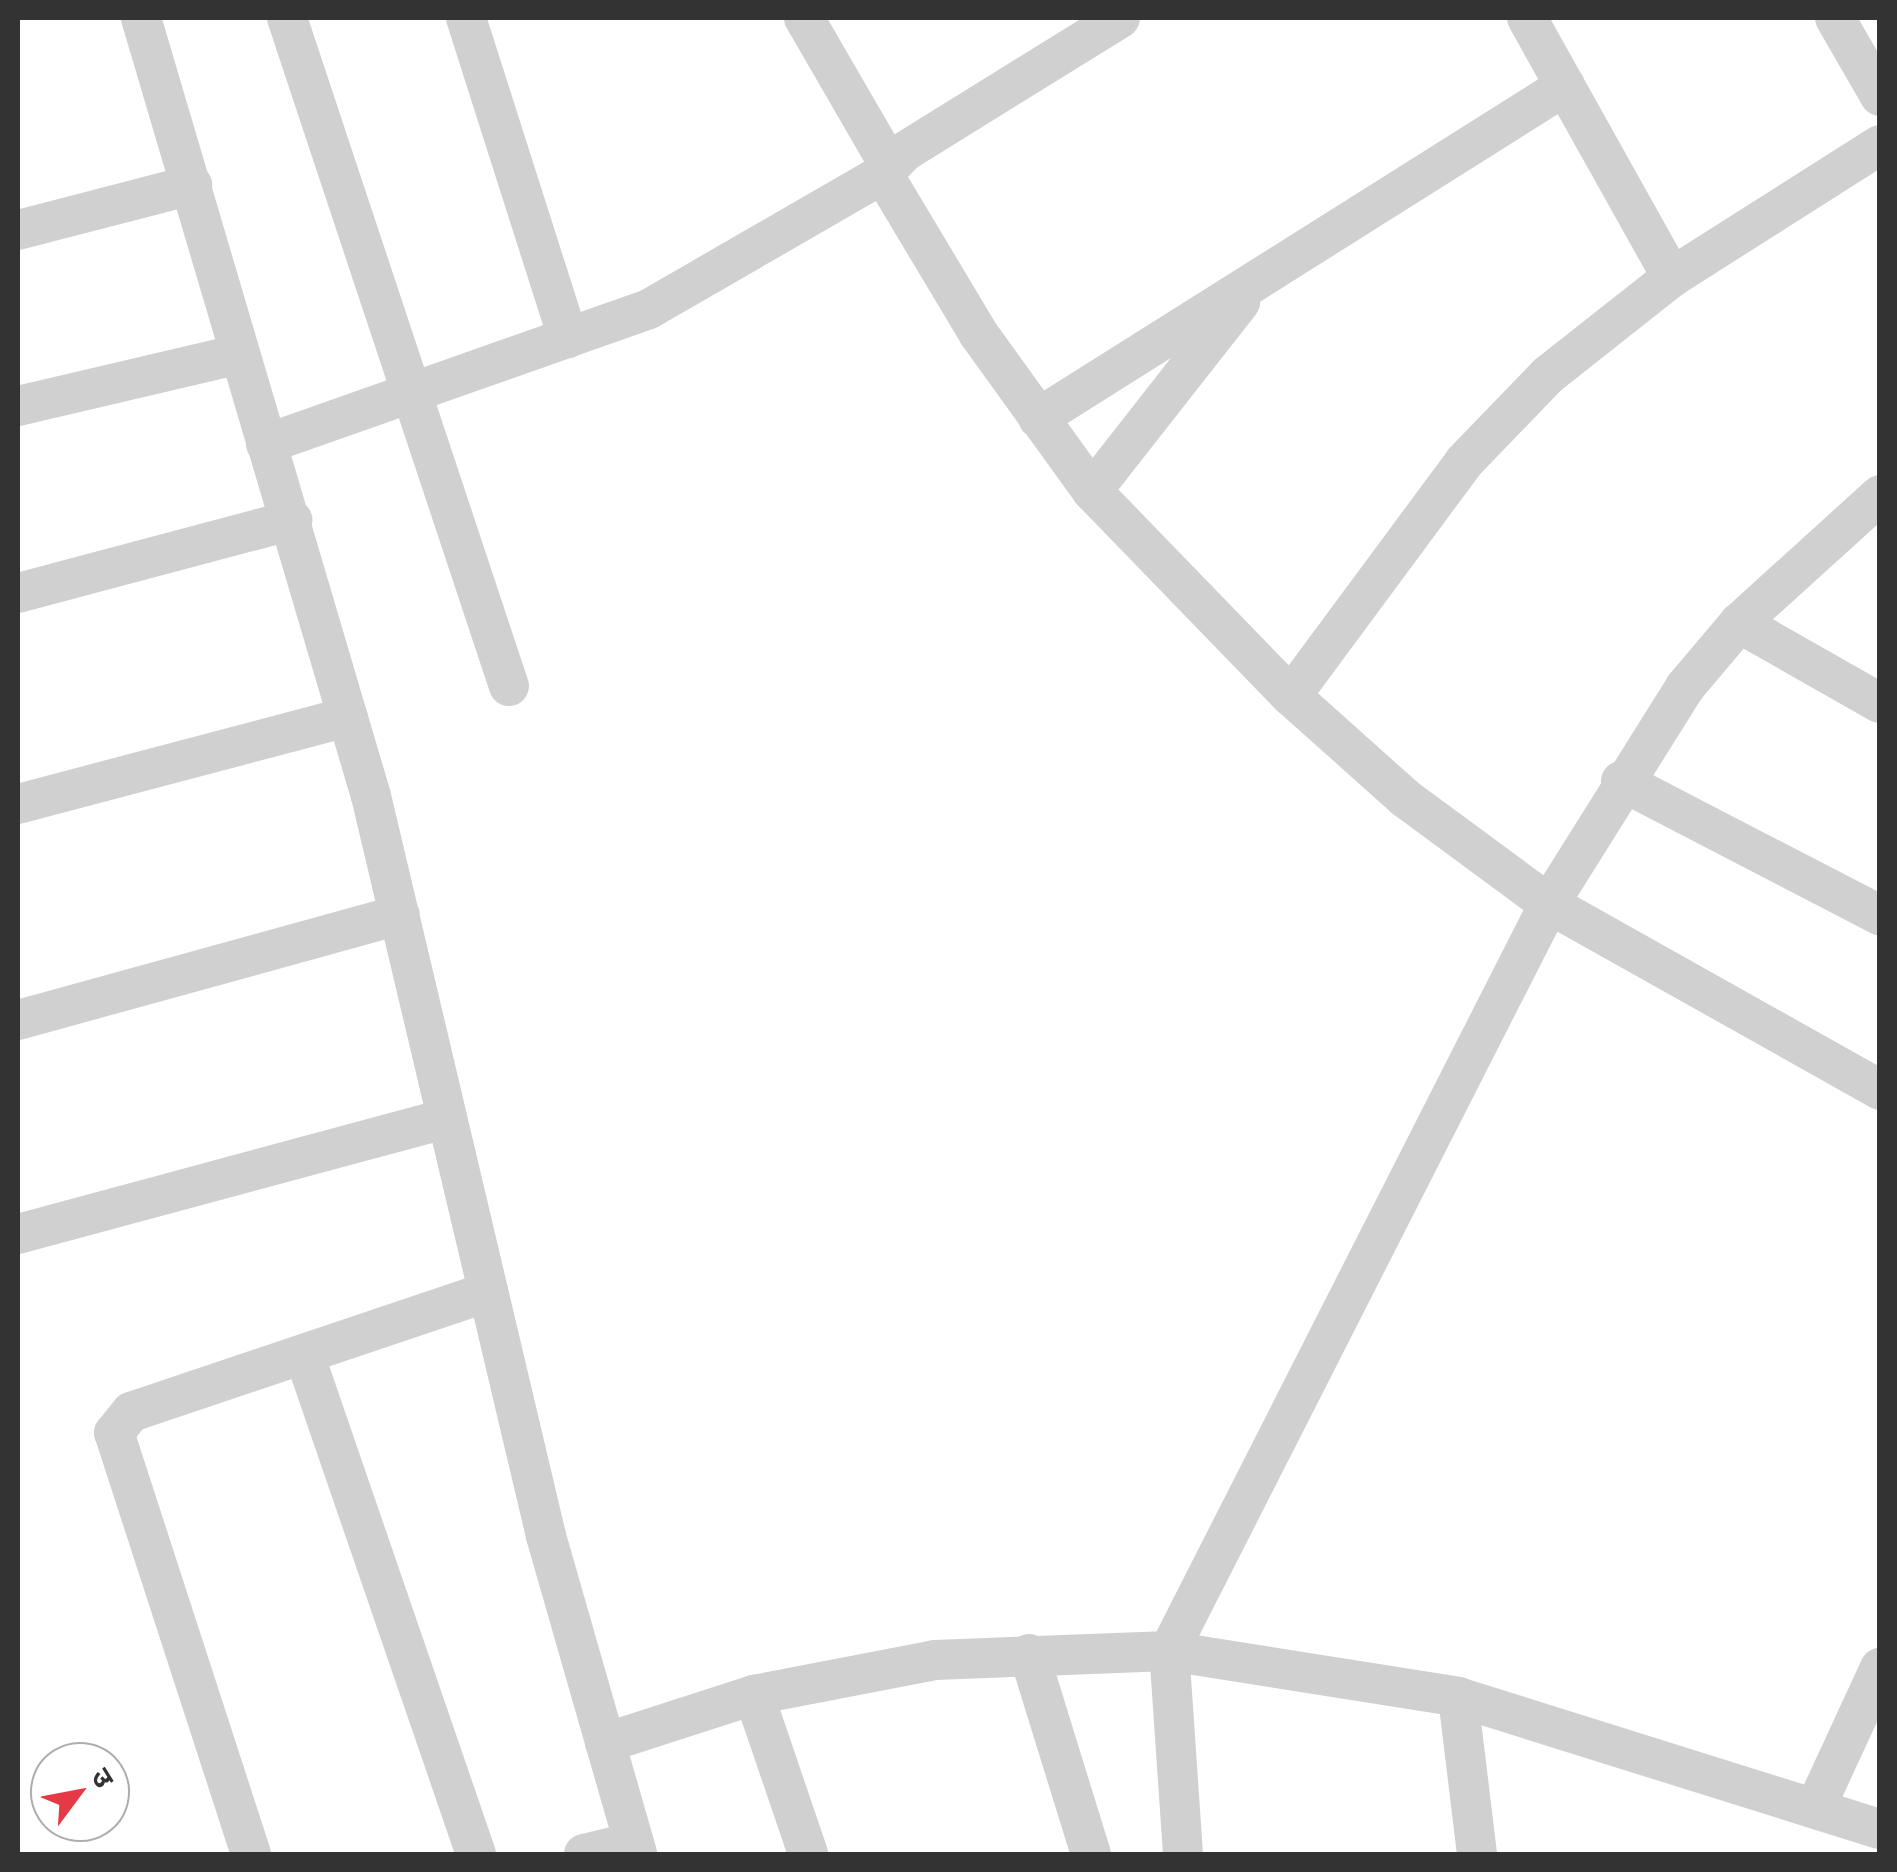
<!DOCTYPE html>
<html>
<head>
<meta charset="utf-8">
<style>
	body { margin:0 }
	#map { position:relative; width:1897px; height:1872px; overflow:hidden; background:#fff; font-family:Manrope,"Noto Sans Devanagari",sans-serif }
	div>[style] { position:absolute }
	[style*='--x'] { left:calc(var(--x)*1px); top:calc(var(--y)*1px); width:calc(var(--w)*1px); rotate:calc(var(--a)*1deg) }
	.minor>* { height:40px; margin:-20px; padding:0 20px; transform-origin:20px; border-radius:20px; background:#d0d0d0 }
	span { translate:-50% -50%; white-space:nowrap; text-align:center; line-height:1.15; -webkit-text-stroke:10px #fff; paint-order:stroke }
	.frame { position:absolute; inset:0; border:20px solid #333; pointer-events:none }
	.north { position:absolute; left:30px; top:1742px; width:100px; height:100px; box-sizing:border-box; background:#fff; border:2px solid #adadad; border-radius:50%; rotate:58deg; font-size:28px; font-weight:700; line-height:40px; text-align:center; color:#333 }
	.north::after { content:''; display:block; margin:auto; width:35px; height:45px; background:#e63946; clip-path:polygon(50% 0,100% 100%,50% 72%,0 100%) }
</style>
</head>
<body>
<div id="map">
	<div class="minor">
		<i style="--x:141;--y:18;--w:811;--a:73.53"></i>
		<i style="--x:371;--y:796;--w:760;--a:76.69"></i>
		<i style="--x:546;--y:1536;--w:331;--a:74"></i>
		<i style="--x:287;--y:18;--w:704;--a:71.62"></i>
		<i style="--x:466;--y:18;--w:336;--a:72.3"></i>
		<i style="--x:804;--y:18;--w:168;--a:59.9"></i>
		<i style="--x:1527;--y:18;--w:297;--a:60.8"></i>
		<i style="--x:1835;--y:18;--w:90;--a:60"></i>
		<i style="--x:883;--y:174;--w:185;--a:59.1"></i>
		<i style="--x:978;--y:333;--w:195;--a:54.2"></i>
		<i style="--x:1092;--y:491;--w:286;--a:45.9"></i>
		<i style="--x:1291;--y:696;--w:153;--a:41.8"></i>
		<i style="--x:1405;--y:798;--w:179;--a:36.4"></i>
		<i style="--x:1549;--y:904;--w:380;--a:29.3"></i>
		<i style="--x:18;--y:230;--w:180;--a:-14.5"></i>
		<i style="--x:18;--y:406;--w:228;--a:-13.2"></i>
		<i style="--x:1038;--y:418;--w:623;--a:-32.21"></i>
		<i style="--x:266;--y:444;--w:406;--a:-19.4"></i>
		<i style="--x:649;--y:309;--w:270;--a:-30"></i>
		<i style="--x:883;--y:174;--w:30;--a:-46"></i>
		<i style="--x:904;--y:152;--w:254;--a:-31.8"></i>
		<i style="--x:1092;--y:491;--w:240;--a:-51.9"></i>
		<i style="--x:18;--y:593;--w:284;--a:-14.9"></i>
		<i style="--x:1739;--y:623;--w:162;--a:29.6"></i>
		<i style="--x:1291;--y:696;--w:291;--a:-53.5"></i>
		<i style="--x:1464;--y:462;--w:121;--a:-46"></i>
		<i style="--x:1548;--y:375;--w:158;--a:-38.3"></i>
		<i style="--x:1672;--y:277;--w:246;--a:-32.4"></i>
		<i style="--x:1621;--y:781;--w:292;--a:27.4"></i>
		<i style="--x:18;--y:804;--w:341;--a:-14.8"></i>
		<i style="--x:18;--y:1020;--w:396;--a:-15.4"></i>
		<i style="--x:18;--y:1234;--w:444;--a:-15.1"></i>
		<i style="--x:304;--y:1354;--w:529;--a:71.02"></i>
		<i style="--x:1029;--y:1654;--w:209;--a:72.8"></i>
		<i style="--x:754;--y:1695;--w:168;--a:71.2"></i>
		<i style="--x:1458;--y:1697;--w:158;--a:83.1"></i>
		<i style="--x:605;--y:1743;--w:157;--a:-17.9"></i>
		<i style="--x:754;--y:1695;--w:184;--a:-10.9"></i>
		<i style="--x:935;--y:1660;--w:234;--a:-2.2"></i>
		<i style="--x:1169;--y:1651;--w:293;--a:9"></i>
		<i style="--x:1458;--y:1697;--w:442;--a:17.4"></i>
		<i style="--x:1818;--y:1802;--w:148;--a:-65.2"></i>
		<i style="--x:251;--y:1854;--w:443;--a:-108"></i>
		<i style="--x:114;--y:1433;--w:27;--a:-51"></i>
		<i style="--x:131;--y:1412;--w:377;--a:-18.6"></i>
		<i style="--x:584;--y:1854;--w:51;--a:-13.5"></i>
		<i style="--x:1183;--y:1854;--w:203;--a:-93.9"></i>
		<i style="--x:1169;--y:1651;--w:838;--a:-63.04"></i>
		<i style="--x:1549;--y:904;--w:256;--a:-57.9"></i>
		<i style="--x:1685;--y:687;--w:84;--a:-49.8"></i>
		<i style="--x:1739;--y:623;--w:190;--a:-42.2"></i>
	</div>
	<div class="frame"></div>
	<div class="north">उ</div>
</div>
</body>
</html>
